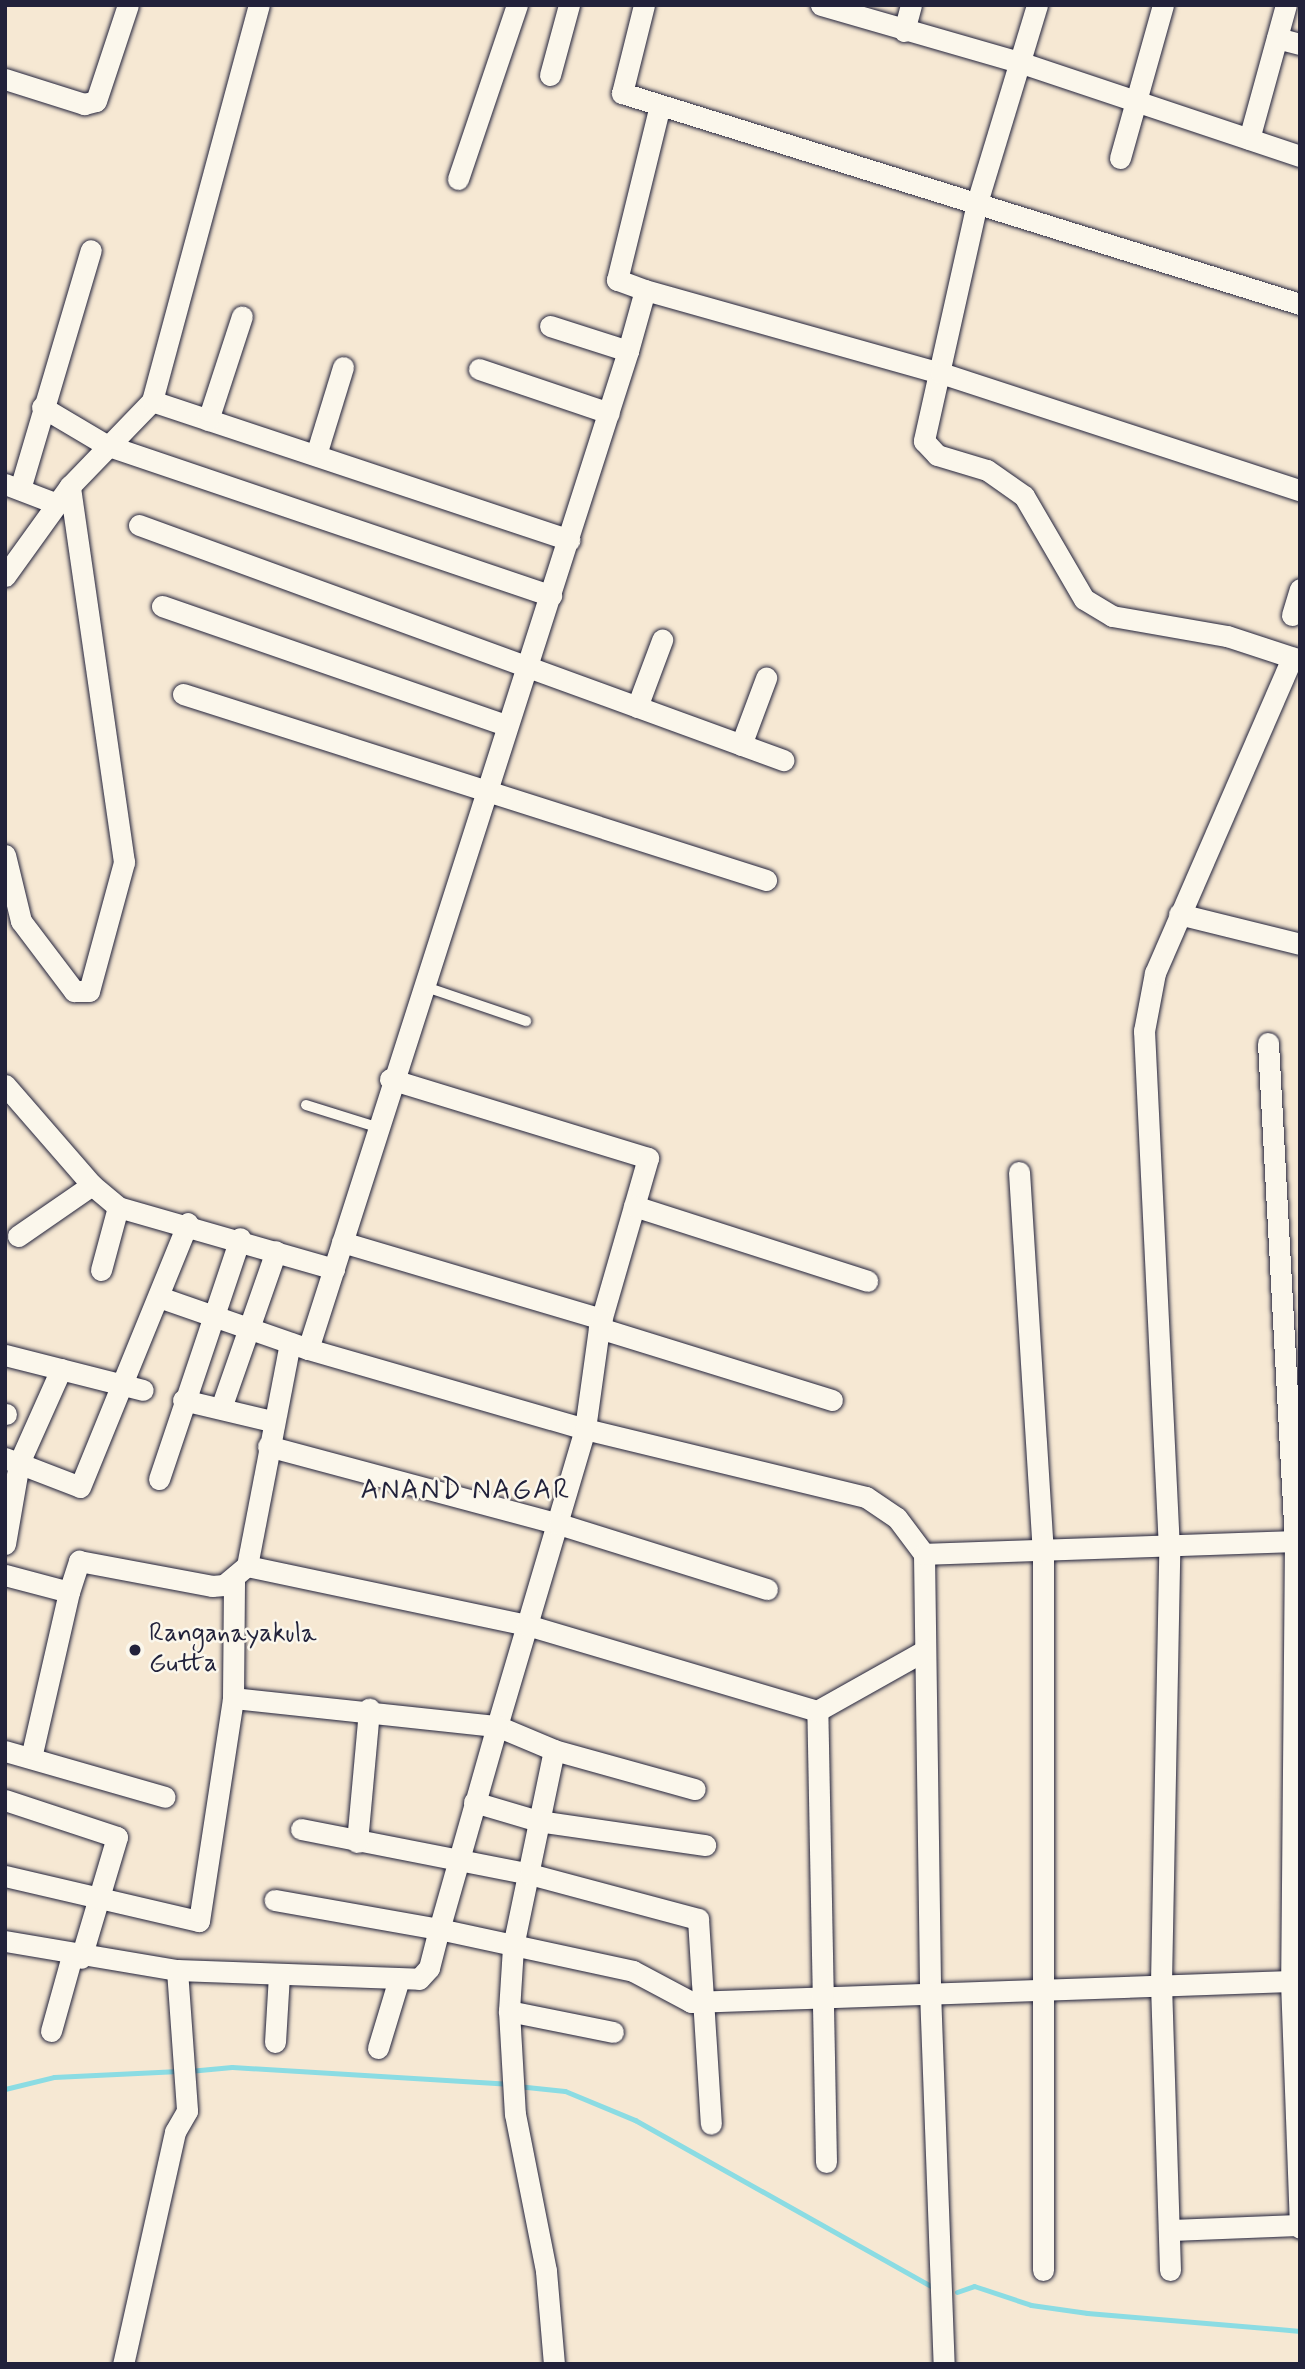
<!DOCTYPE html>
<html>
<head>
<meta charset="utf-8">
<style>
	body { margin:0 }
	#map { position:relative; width:1305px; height:2369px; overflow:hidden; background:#f6e8d3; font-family:Mynerve,sans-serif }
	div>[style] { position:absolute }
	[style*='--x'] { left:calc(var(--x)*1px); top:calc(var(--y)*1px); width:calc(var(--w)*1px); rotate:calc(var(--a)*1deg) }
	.stream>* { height:5px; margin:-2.5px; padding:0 2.5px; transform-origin:2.5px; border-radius:2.5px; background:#8bdce3 }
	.roads { filter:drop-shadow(0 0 2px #22223b) drop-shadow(0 0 2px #22223b) }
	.lane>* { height:10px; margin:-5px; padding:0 5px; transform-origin:5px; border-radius:5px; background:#fbf7ec }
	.street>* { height:21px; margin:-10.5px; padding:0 10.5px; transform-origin:10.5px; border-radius:10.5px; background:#fbf7ec }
	.dots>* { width:19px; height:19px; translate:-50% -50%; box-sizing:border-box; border:4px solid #fbf7ec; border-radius:50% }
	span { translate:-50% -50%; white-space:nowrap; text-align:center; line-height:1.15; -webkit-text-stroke:5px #fbf7ec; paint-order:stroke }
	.poi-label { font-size:26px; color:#22223b }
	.left { translate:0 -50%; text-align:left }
	.neighbourhood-label { font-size:28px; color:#22223b; letter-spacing:2px }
	.frame { position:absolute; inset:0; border:7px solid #22223b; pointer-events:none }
</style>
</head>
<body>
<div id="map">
	<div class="stream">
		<i style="--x:189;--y:2071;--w:43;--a:-5.3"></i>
		<i style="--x:232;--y:2067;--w:276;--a:3.5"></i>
		<i style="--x:517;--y:2086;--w:48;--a:5.9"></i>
		<i style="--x:565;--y:2091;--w:76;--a:22.5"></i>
		<i style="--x:635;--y:2120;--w:342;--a:29.3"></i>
		<i style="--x:5;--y:2089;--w:50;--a:-13.8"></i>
		<i style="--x:54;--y:2077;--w:125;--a:-2.7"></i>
		<i style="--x:957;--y:2292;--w:18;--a:-19"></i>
		<i style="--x:974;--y:2286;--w:60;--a:18.4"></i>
		<i style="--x:1031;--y:2305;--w:57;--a:8.1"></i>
		<i style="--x:1087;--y:2313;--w:214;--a:4.8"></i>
	</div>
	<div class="roads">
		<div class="lane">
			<i style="--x:423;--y:986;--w:109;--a:18.8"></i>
			<i style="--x:306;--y:1105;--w:73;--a:17.4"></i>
		</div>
		<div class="street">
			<i style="--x:644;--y:5;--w:91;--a:104"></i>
			<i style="--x:622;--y:93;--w:710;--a:17.29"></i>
			<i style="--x:821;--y:5;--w:209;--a:16.1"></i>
			<i style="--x:1022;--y:63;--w:293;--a:18.5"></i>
			<i style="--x:1037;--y:5;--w:207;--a:106.9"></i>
			<i style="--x:977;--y:203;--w:244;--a:102.6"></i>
			<i style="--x:924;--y:441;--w:19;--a:47"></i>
			<i style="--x:937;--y:455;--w:52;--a:16.7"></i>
			<i style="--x:987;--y:470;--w:45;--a:35.1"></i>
			<i style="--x:1024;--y:496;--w:119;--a:59.8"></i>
			<i style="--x:1084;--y:599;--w:33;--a:31"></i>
			<i style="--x:1112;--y:616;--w:117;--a:9.9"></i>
			<i style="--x:1227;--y:636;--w:77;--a:18.2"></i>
			<i style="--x:904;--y:31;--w:27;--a:-75"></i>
			<i style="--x:1277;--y:38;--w:24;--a:15"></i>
			<i style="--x:550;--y:75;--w:73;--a:-74.8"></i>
			<i style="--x:5;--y:79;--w:83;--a:17.6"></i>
			<i style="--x:84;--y:104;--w:12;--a:-14"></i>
			<i style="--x:96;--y:101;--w:101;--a:-71.6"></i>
			<i style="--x:1249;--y:139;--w:139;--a:-74.6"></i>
			<i style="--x:1120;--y:158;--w:159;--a:-74.3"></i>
			<i style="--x:458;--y:179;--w:184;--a:-71.3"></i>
			<i style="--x:645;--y:290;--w:307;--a:15.7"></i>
			<i style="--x:941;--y:373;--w:378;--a:18.1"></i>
			<i style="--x:550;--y:326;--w:82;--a:17.8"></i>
			<i style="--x:479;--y:369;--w:137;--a:18.7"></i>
			<i style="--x:152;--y:401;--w:440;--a:18.4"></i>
			<i style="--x:42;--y:407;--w:74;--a:30.7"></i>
			<i style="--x:106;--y:445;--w:470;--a:18.7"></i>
			<i style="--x:208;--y:420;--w:109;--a:-71.9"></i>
			<i style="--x:316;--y:455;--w:92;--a:-72.9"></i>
			<i style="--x:5;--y:484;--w:56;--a:21"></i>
			<i style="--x:20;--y:489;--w:249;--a:-73.5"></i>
			<i style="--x:139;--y:525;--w:686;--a:20.05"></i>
			<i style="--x:5;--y:576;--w:111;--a:-54.2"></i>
			<i style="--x:70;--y:486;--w:118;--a:-46"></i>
			<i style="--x:152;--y:401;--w:410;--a:-74.9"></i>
			<i style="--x:162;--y:606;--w:364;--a:19.1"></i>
			<i style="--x:1292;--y:615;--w:27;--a:-73"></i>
			<i style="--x:183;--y:694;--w:612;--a:17.69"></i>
			<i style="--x:637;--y:707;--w:72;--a:-69.5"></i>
			<i style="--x:741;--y:745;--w:72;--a:-69.5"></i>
			<i style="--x:5;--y:855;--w:68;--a:76.4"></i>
			<i style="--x:21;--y:921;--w:88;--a:52.9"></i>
			<i style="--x:74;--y:991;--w:15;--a:0"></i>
			<i style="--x:89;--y:991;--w:134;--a:-74.8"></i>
			<i style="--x:124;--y:862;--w:380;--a:-98.2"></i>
			<i style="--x:1179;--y:914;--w:125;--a:13.9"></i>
			<i style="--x:1268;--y:1043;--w:499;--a:86.9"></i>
			<i style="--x:1295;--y:1541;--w:440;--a:90.5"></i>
			<i style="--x:1291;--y:1981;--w:247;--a:87.9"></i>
			<i style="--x:390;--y:1079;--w:270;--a:17"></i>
			<i style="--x:648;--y:1158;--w:177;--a:106.1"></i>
			<i style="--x:5;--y:1085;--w:133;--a:49"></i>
			<i style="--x:92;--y:1185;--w:34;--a:40"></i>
			<i style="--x:118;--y:1207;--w:225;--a:16"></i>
			<i style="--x:1019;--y:1172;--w:380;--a:86.4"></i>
			<i style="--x:1043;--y:1551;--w:719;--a:90"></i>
			<i style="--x:634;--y:1206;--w:245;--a:17.8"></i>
			<i style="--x:18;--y:1236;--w:90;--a:-34.6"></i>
			<i style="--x:342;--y:1242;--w:271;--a:16.5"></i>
			<i style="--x:101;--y:1270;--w:65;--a:-74.9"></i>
			<i style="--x:159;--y:1297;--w:158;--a:19.2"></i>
			<i style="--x:308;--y:1349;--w:288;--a:16.1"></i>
			<i style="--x:585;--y:1429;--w:310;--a:106.5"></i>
			<i style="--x:497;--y:1726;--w:62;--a:22.8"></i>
			<i style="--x:554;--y:1750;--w:201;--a:101.8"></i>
			<i style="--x:513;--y:1947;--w:64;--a:93.6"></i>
			<i style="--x:509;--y:2011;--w:103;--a:86.7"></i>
			<i style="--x:515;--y:2114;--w:160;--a:78.8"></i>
			<i style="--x:546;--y:2271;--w:93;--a:85.1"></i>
			<i style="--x:308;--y:1349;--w:1048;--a:-72.22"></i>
			<i style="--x:628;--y:351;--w:63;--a:-74.4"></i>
			<i style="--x:645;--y:290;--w:30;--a:-160"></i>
			<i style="--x:617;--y:280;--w:180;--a:-76.2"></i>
			<i style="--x:5;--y:1355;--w:142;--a:14.2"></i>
			<i style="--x:183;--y:1400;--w:91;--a:13.3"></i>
			<i style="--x:832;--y:1400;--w:244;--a:-162.8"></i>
			<i style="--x:599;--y:1328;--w:102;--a:97.9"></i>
			<i style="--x:585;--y:1429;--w:289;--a:13.6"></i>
			<i style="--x:866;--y:1497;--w:37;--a:34"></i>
			<i style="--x:897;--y:1518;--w:45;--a:53.1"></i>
			<i style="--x:924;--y:1554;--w:437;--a:89.2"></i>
			<i style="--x:930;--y:1991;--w:373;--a:87.9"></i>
			<i style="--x:221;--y:1408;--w:166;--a:-70.7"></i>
			<i style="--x:5;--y:1414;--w:1;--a:0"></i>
			<i style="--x:268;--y:1446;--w:301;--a:15"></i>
			<i style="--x:559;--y:1524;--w:218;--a:17.4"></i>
			<i style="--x:5;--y:1458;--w:80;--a:21.1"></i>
			<i style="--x:80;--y:1487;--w:285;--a:-67.8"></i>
			<i style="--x:159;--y:1479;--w:254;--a:-71.4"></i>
			<i style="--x:5;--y:1544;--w:82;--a:-80.2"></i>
			<i style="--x:19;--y:1463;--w:103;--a:-65.9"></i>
			<i style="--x:924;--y:1554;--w:376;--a:-2"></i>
			<i style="--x:247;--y:1566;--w:286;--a:11.9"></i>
			<i style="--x:527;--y:1625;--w:302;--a:16.5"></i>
			<i style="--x:5;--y:1575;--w:66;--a:14.9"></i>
			<i style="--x:69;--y:1592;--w:170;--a:102.9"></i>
			<i style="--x:69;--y:1592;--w:33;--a:-72"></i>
			<i style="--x:79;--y:1561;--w:135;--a:10.6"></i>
			<i style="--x:212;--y:1586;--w:12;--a:-5"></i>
			<i style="--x:224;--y:1585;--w:30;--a:-40"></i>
			<i style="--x:247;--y:1566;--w:227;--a:-79.1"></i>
			<i style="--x:233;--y:1698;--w:265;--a:6.1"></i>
			<i style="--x:497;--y:1726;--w:211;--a:105.9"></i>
			<i style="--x:439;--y:1929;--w:167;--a:-170"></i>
			<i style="--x:554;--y:1750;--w:146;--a:15.5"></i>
			<i style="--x:5;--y:1751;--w:166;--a:16"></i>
			<i style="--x:5;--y:1800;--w:118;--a:18.3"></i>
			<i style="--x:117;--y:1837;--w:126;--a:106.6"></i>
			<i style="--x:474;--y:1802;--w:67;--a:16.5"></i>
			<i style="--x:538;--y:1821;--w:169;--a:8.2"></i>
			<i style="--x:301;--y:1829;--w:233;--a:11.1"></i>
			<i style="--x:530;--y:1874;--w:174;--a:15"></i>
			<i style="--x:698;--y:1919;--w:205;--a:86.4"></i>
			<i style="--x:357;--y:1842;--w:134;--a:-84.8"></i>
			<i style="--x:5;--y:1876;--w:199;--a:13.1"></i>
			<i style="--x:199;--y:1921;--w:226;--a:-81.3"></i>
			<i style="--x:233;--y:1698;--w:119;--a:-89.5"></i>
			<i style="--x:5;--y:1941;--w:174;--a:9.6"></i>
			<i style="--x:177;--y:1970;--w:141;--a:85.9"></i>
			<i style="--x:187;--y:2111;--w:24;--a:120"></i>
			<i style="--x:175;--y:2132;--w:238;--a:102.6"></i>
			<i style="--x:177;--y:1970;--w:242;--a:2.1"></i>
			<i style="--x:419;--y:1979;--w:15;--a:-48"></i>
			<i style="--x:429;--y:1968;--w:40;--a:-75.6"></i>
			<i style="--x:439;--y:1929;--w:198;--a:12.2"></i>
			<i style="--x:633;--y:1971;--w:66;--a:28.1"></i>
			<i style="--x:691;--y:2002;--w:600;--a:-2"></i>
			<i style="--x:509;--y:2011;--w:106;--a:11.4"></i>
			<i style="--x:51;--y:2031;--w:78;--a:-74.4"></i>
			<i style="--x:275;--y:2042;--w:68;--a:-86.6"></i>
			<i style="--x:378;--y:2048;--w:72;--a:-73.1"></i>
			<i style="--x:826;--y:2162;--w:451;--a:-91.1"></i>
			<i style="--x:817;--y:1711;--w:123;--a:-29.3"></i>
			<i style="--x:1169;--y:2230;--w:131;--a:-2.2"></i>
			<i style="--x:1170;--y:2270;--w:287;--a:-91.8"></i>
			<i style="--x:1161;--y:1983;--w:434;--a:-88.9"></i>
			<i style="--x:1169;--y:1549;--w:519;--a:-92.76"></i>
			<i style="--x:1144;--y:1031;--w:59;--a:-79.3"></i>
			<i style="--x:1155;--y:973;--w:344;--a:-66.5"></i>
		</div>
	</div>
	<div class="dots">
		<i style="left:135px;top:1650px;background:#22223b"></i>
	</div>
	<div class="poi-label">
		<span class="left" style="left:149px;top:1650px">Ranganayakula<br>Gutta</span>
	</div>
	<div class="neighbourhood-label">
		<span style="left:466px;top:1491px">ANAND NAGAR</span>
	</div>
	<div class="frame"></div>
</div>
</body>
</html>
